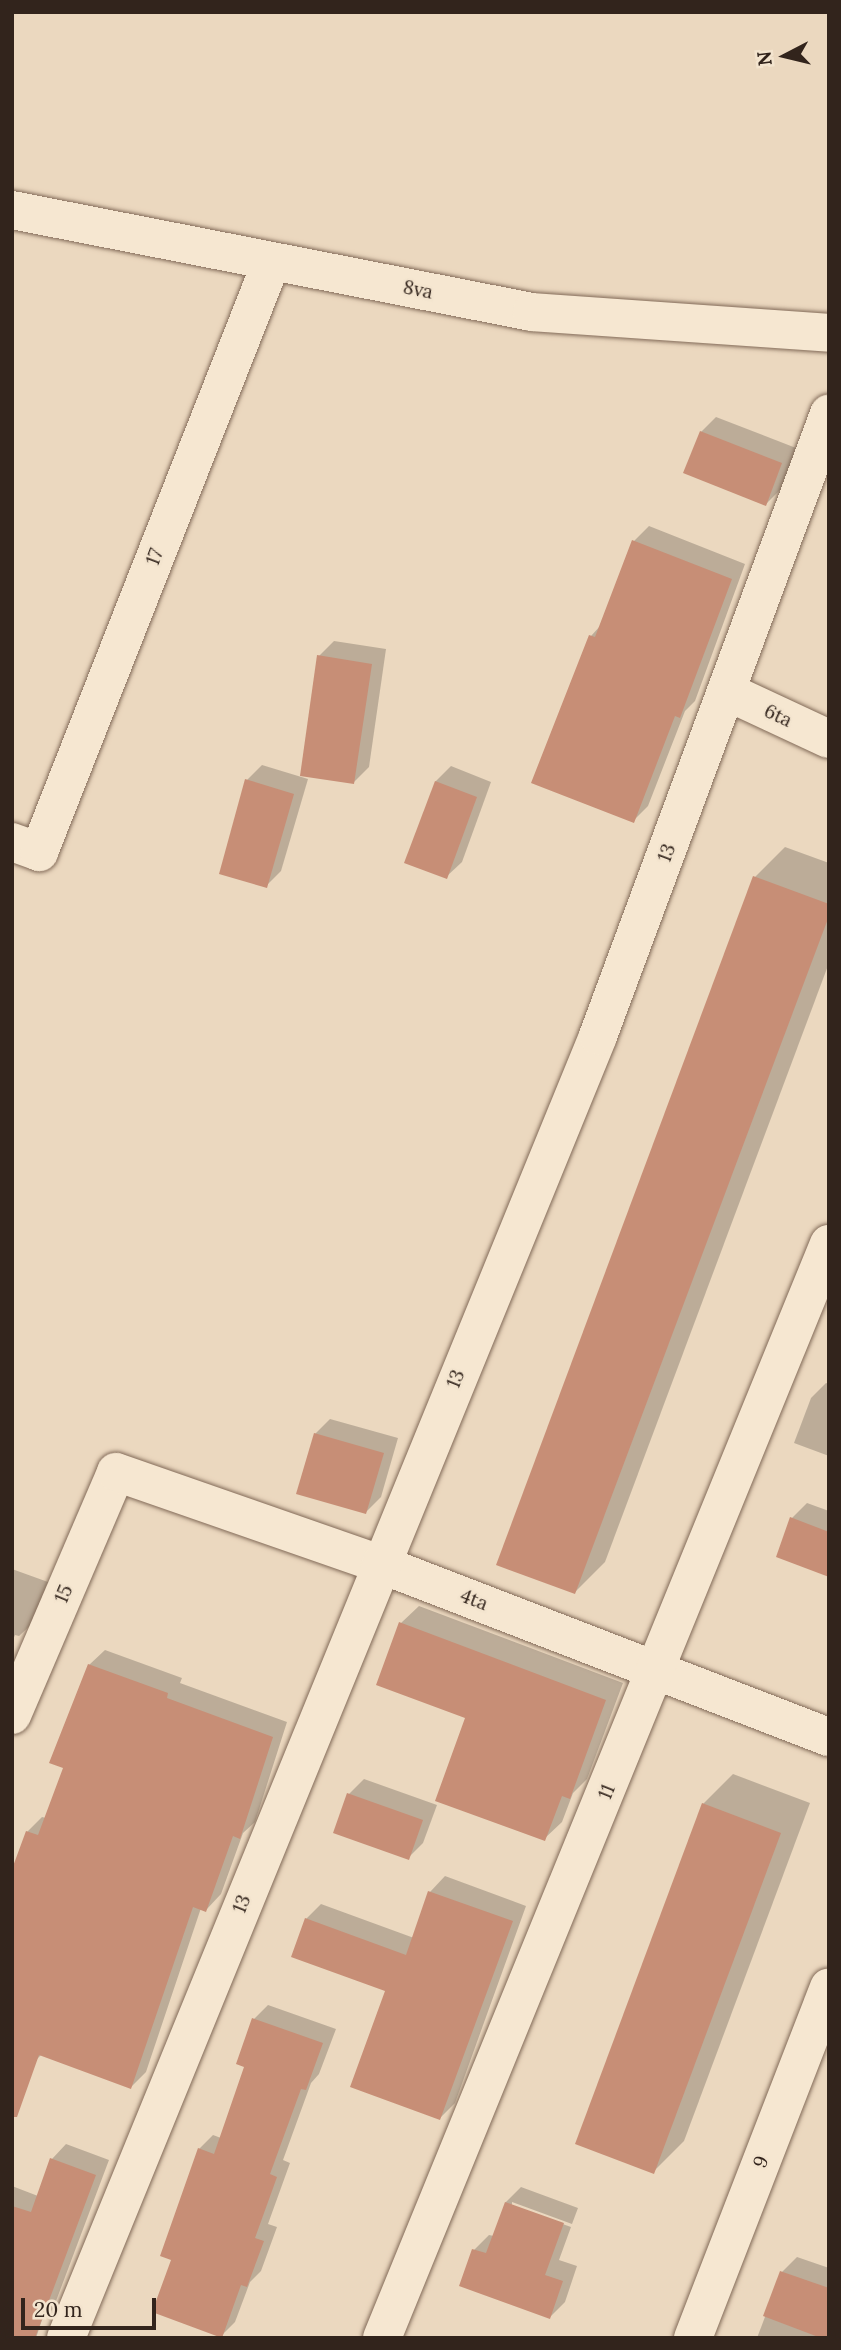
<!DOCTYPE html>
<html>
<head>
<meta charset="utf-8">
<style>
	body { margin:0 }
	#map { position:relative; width:841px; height:2350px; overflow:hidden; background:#ebd8bf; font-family:Lora,serif }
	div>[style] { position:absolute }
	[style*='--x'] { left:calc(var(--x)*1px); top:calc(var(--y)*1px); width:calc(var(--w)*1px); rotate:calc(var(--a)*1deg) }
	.shadow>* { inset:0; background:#0003 }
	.building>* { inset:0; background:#c78e76 }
	.roads { filter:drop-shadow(0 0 2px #826a58) drop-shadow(0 0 2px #826a58) }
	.street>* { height:38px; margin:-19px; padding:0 19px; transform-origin:19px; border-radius:19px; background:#f6e7d1 }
	.secondary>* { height:38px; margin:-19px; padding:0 19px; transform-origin:19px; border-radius:19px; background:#f6e7d1 }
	span { translate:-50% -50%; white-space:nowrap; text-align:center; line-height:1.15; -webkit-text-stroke:5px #f3e4ce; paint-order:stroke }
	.street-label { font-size:19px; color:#32241c }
	.frame { position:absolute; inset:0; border:14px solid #32241c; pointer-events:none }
	.north { position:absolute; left:750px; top:21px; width:70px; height:70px; -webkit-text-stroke:5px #f3e4ce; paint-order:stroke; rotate:263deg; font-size:19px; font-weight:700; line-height:28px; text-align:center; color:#32241c }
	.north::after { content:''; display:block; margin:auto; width:24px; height:32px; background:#32241c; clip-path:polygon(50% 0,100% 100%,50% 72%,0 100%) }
	.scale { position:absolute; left:21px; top:2298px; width:135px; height:32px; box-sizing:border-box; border:4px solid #32241c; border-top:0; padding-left:9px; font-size:21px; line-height:24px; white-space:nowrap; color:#32241c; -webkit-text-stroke:5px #f3e4ce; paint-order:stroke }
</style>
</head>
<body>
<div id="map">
	<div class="shadow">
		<i style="clip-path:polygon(716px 417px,796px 448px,781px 489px,766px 504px,701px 432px)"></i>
		<i style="clip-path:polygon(649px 526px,745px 564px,695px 701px,685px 711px,648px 806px,633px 821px,591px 636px,601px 625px,634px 541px)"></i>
		<i style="clip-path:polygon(334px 641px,386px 649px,369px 767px,354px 782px,319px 656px)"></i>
		<i style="clip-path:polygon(262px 765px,308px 779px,281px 871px,266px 886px,247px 780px)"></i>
		<i style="clip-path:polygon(451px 766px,491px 782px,462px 862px,446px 877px,407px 862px,436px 781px)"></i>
		<i style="clip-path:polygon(785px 847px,829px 863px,829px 963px,605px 1562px,575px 1592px,498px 1564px,755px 877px)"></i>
		<i style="clip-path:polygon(826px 1383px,829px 1384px,829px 1456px,794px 1443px,811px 1398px)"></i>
		<i style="clip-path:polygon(330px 1419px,398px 1438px,381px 1497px,366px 1512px,315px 1434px)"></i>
		<i style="clip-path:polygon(807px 1503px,829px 1511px,829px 1575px,792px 1518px)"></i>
		<i style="clip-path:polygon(12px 1569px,48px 1582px,34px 1622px,19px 1636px,15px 1635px,12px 1642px)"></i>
		<i style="clip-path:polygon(419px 1606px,623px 1683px,587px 1779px,573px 1793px,562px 1822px,544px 1839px,468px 1717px,401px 1623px)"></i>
		<i style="clip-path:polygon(105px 1650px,182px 1678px,180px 1683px,287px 1722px,255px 1822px,243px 1833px,221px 1894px,206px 1910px,201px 1908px,146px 2072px,131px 2087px,42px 2054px,36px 2060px,27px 1832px,42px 1817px,46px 1818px,65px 1767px,89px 1665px)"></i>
		<i style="clip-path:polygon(733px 1774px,810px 1803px,684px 2141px,654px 2171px,703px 1804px)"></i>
		<i style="clip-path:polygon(364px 1779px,437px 1805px,423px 1843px,408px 1858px,349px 1794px)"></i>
		<i style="clip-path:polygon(445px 1876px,526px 1906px,455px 2103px,440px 2118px,387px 1990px,306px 1919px,321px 1904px,414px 1938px,430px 1892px)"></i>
		<i style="clip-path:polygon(268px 2005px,336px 2029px,319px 2074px,311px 2083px,283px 2160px,290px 2163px,268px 2224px,277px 2227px,261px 2271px,250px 2282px,235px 2322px,221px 2336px,173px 2259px,199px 2149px,213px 2135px,221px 2138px,246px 2066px,254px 2019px)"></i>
		<i style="clip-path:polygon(66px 2144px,109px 2160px,53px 2309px,42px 2320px,36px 2338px,12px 2338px,12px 2186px,38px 2196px,52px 2159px)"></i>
		<i style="clip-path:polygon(521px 2187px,578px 2208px,572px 2224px,512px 2202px,512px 2206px,571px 2227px,559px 2260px,577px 2266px,565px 2302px,550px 2317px,474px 2250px,489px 2235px,494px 2236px,506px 2202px)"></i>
		<i style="clip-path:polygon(797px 2257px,829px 2268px,829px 2338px,757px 2338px,782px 2272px)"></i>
	</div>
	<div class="building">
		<i style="clip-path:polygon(700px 431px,782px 463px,766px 506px,683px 473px)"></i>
		<i style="clip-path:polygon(632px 540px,732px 579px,680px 718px,675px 716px,634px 823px,531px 783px,589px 635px,595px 637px)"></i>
		<i style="clip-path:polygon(317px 655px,372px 664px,354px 784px,300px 776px)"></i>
		<i style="clip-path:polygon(245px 779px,294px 794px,267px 888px,219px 874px)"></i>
		<i style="clip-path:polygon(435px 781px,477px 797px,447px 879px,404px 863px)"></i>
		<i style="clip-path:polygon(753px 876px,829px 904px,829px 916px,575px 1594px,496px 1565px)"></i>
		<i style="clip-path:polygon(314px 1433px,384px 1453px,366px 1514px,296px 1494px)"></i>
		<i style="clip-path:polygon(790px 1517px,829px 1532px,829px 1577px,776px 1557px)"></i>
		<i style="clip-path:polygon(399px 1622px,606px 1700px,570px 1799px,562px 1796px,545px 1841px,435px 1801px,465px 1718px,376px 1685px)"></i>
		<i style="clip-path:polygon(88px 1664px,168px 1693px,167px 1698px,273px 1737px,240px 1839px,233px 1836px,206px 1912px,193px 1907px,131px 2089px,39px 2055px,17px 2117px,12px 2117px,12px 1869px,26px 1831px,38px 1835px,63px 1768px,49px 1763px)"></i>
		<i style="clip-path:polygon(347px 1793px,423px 1820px,409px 1860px,333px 1833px)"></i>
		<i style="clip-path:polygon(702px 1803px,781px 1833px,654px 2174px,575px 2144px)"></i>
		<i style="clip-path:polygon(428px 1891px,513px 1921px,440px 2120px,350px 2087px,385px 1991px,291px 1957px,305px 1918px,406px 1955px)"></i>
		<i style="clip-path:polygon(252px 2018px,323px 2043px,306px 2090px,301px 2089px,270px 2174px,277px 2177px,255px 2238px,264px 2241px,247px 2287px,241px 2285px,222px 2338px,152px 2312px,171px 2260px,160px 2256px,198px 2148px,214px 2154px,244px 2067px,236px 2064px)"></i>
		<i style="clip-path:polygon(50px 2158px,96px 2175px,35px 2338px,12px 2338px,12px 2206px,31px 2212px)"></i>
		<i style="clip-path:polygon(505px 2202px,564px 2223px,545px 2275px,563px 2281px,550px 2319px,459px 2286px,472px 2249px,486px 2253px)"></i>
		<i style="clip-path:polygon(780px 2271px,829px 2288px,829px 2338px,821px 2338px,763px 2316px)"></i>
	</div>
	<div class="roads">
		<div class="street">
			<i style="--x:728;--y:692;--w:111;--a:25"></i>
			<i style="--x:12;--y:842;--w:29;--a:20"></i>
			<i style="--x:39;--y:852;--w:633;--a:-68.5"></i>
			<i style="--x:12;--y:1715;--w:264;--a:-66.8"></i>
			<i style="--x:116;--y:1472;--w:280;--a:19.2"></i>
			<i style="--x:380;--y:1564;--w:481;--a:21.1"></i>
			<i style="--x:66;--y:2338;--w:1406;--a:-67.77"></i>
			<i style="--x:598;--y:1036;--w:664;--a:-69.63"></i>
			<i style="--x:382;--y:2338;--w:1182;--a:-67.78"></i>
			<i style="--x:693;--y:2338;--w:376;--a:-68.8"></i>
		</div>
		<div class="secondary">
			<i style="--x:12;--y:210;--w:530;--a:11.1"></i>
			<i style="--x:532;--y:312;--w:298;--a:4"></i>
		</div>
	</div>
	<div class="street-label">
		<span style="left:418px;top:290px;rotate:11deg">8va</span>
		<span style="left:155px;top:557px;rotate:-69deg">17</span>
		<span style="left:778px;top:716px;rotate:25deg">6ta</span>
		<span style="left:667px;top:853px;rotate:-69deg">13</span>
		<span style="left:456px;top:1379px;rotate:-68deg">13</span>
		<span style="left:64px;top:1594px;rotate:-67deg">15</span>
		<span style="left:474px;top:1600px;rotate:21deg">4ta</span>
		<span style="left:607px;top:1792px;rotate:-68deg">11</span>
		<span style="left:242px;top:1904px;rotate:-68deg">13</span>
		<span style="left:761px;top:2162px;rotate:-69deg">9</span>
	</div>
	<div class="frame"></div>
	<div class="north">N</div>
	<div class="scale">20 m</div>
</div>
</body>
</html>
